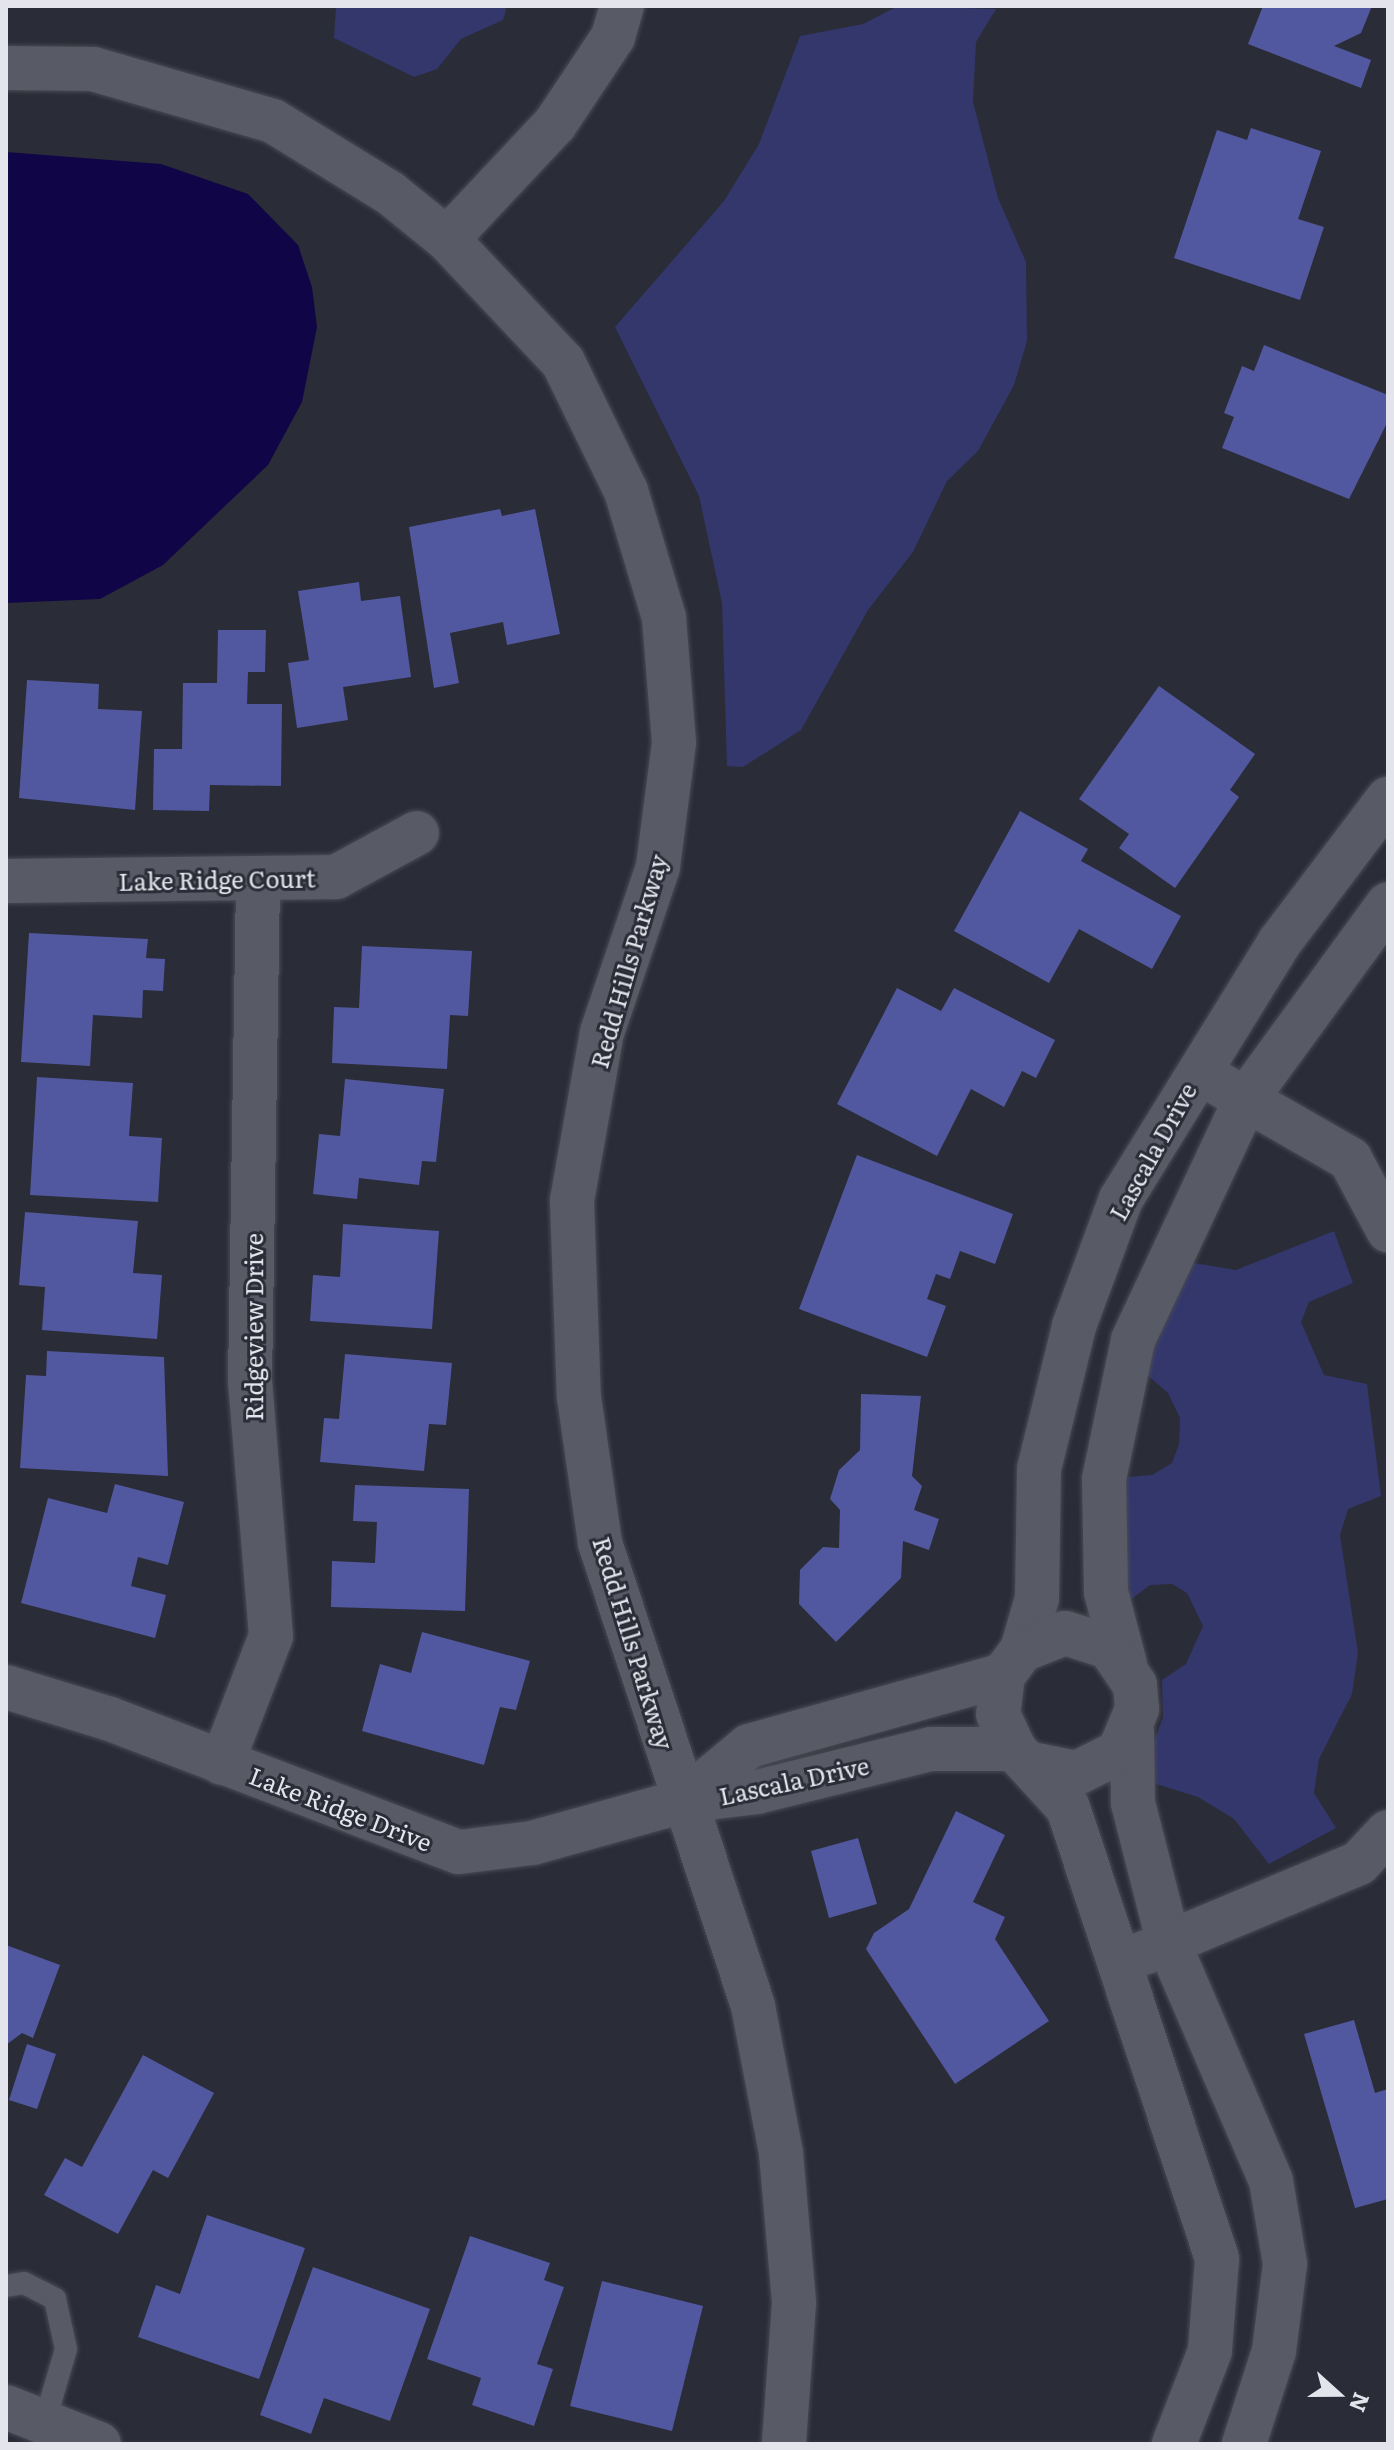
<!DOCTYPE html>
<html>
<head>
<meta charset="utf-8">
<style>
	body { margin:0 }
	#map { position:relative; width:1394px; height:2450px; overflow:hidden; background:#2a2c37; font-family:Literata,serif }
	div>[style] { position:absolute }
	[style*='--x'] { left:calc(var(--x)*1px); top:calc(var(--y)*1px); width:calc(var(--w)*1px); rotate:calc(var(--a)*1deg) }
	.green>* { inset:0; background:#33376c }
	.water>* { inset:0; background:#100547 }
	.building>* { inset:0; background:#52589f }
	.roads { filter:drop-shadow(0 0 2px #494a54) drop-shadow(0 0 2px #494a54) }
	.service>* { height:22px; margin:-11px; padding:0 11px; transform-origin:11px; border-radius:11px; background:#585a66 }
	.minor>* { height:44px; margin:-22px; padding:0 22px; transform-origin:22px; border-radius:22px; background:#585a66 }
	.tertiary>* { height:44px; margin:-22px; padding:0 22px; transform-origin:22px; border-radius:22px; background:#585a66 }
	span { translate:-50% -50%; white-space:nowrap; text-align:center; line-height:1.15; -webkit-text-stroke:6px #2a2c37; paint-order:stroke }
	.street-label { font-size:24px; color:#e4e5ec }
	.frame { position:absolute; inset:0; border:8px solid #e4e5ec; pointer-events:none }
	.north { position:absolute; left:1298px; top:2354px; width:80px; height:80px; -webkit-text-stroke:6px #2a2c37; paint-order:stroke; rotate:111deg; font-size:22px; font-weight:700; line-height:32px; text-align:center; color:#e4e5ec }
	.north::after { content:''; display:block; margin:auto; width:28px; height:36px; background:#e4e5ec; clip-path:polygon(50% 0,100% 100%,50% 72%,0 100%) }
</style>
</head>
<body>
<div id="map">
	<div class="green">
		<i style="clip-path:polygon(336px 6px,505px 6px,506px 10px,503px 20px,461px 39px,437px 69px,414px 77px,334px 38px)"></i>
		<i style="clip-path:polygon(898px 6px,996px 9px,976px 42px,973px 102px,998px 198px,1026px 262px,1027px 341px,1014px 385px,978px 451px,947px 481px,913px 552px,868px 610px,801px 730px,743px 767px,727px 766px,722px 603px,699px 496px,615px 327px,724px 201px,759px 144px,800px 36px,863px 24px)"></i>
		<i style="clip-path:polygon(1334px 1231px,1353px 1283px,1309px 1302px,1301px 1322px,1324px 1375px,1367px 1384px,1381px 1496px,1348px 1509px,1340px 1535px,1358px 1653px,1352px 1694px,1319px 1759px,1314px 1793px,1336px 1828px,1269px 1864px,1234px 1819px,1198px 1797px,1140px 1779px,1163px 1717px,1162px 1680px,1186px 1664px,1203px 1626px,1187px 1593px,1172px 1584px,1150px 1585px,1120px 1608px,1117px 1478px,1152px 1475px,1172px 1463px,1179px 1444px,1180px 1418px,1168px 1393px,1139px 1368px,1176px 1260px,1236px 1270px)"></i>
	</div>
	<div class="water">
		<i style="clip-path:polygon(6px 152px,161px 164px,248px 194px,298px 245px,312px 287px,317px 327px,302px 402px,268px 465px,163px 565px,100px 599px,6px 603px)"></i>
	</div>
	<div class="building">
		<i style="clip-path:polygon(1263px 6px,1372px 6px,1361px 33px,1334px 46px,1371px 60px,1361px 88px,1248px 44px)"></i>
		<i style="clip-path:polygon(1251px 128px,1321px 151px,1298px 219px,1324px 227px,1300px 300px,1174px 258px,1217px 130px,1247px 140px)"></i>
		<i style="clip-path:polygon(1264px 345px,1388px 395px,1388px 421px,1349px 499px,1222px 448px,1234px 417px,1224px 413px,1242px 366px,1254px 371px)"></i>
		<i style="clip-path:polygon(500px 509px,502px 516px,535px 509px,560px 634px,507px 645px,503px 622px,450px 633px,459px 683px,434px 688px,409px 527px)"></i>
		<i style="clip-path:polygon(359px 582px,361px 601px,400px 596px,411px 677px,343px 687px,348px 720px,297px 728px,288px 663px,309px 660px,298px 591px)"></i>
		<i style="clip-path:polygon(218px 630px,266px 630px,265px 672px,248px 672px,247px 704px,282px 704px,281px 786px,210px 785px,209px 811px,153px 810px,154px 749px,182px 749px,183px 683px,217px 683px)"></i>
		<i style="clip-path:polygon(27px 680px,99px 684px,98px 709px,142px 711px,135px 810px,19px 798px)"></i>
		<i style="clip-path:polygon(1159px 686px,1255px 754px,1230px 790px,1239px 797px,1175px 888px,1119px 848px,1129px 834px,1079px 799px)"></i>
		<i style="clip-path:polygon(1020px 811px,1088px 849px,1081px 861px,1181px 916px,1152px 969px,1079px 929px,1049px 983px,954px 931px)"></i>
		<i style="clip-path:polygon(29px 933px,148px 939px,146px 958px,165px 959px,163px 991px,143px 990px,142px 1018px,93px 1015px,90px 1066px,21px 1062px)"></i>
		<i style="clip-path:polygon(362px 946px,472px 951px,468px 1016px,450px 1015px,447px 1069px,332px 1063px,334px 1007px,359px 1008px)"></i>
		<i style="clip-path:polygon(897px 988px,941px 1011px,954px 988px,1055px 1040px,1036px 1078px,1022px 1071px,1004px 1107px,971px 1089px,937px 1156px,837px 1104px)"></i>
		<i style="clip-path:polygon(37px 1077px,133px 1083px,129px 1136px,162px 1138px,158px 1202px,30px 1195px)"></i>
		<i style="clip-path:polygon(345px 1079px,444px 1089px,436px 1162px,422px 1161px,419px 1185px,359px 1178px,357px 1199px,313px 1194px,319px 1134px,340px 1136px)"></i>
		<i style="clip-path:polygon(857px 1155px,1013px 1214px,995px 1264px,960px 1251px,950px 1279px,936px 1274px,927px 1299px,946px 1306px,927px 1357px,799px 1309px)"></i>
		<i style="clip-path:polygon(25px 1212px,138px 1221px,133px 1273px,162px 1275px,157px 1339px,42px 1330px,45px 1287px,19px 1285px)"></i>
		<i style="clip-path:polygon(343px 1224px,439px 1231px,432px 1329px,310px 1321px,313px 1275px,340px 1277px)"></i>
		<i style="clip-path:polygon(47px 1351px,164px 1357px,168px 1476px,20px 1468px,26px 1375px,46px 1376px)"></i>
		<i style="clip-path:polygon(345px 1354px,452px 1363px,446px 1425px,429px 1424px,424px 1471px,320px 1462px,324px 1418px,339px 1419px)"></i>
		<i style="clip-path:polygon(861px 1394px,921px 1396px,912px 1476px,922px 1486px,914px 1510px,939px 1519px,929px 1550px,903px 1541px,901px 1578px,836px 1642px,799px 1604px,800px 1570px,823px 1547px,839px 1548px,840px 1510px,830px 1499px,839px 1470px,860px 1450px)"></i>
		<i style="clip-path:polygon(115px 1484px,184px 1502px,168px 1565px,138px 1557px,131px 1586px,166px 1595px,155px 1638px,21px 1603px,48px 1498px,107px 1513px)"></i>
		<i style="clip-path:polygon(355px 1485px,469px 1489px,465px 1611px,331px 1607px,332px 1561px,375px 1563px,377px 1522px,353px 1521px)"></i>
		<i style="clip-path:polygon(422px 1632px,530px 1661px,516px 1710px,500px 1707px,484px 1765px,362px 1731px,380px 1664px,411px 1673px)"></i>
		<i style="clip-path:polygon(956px 1811px,1005px 1835px,973px 1902px,1005px 1917px,995px 1939px,1049px 2021px,955px 2084px,866px 1949px,874px 1933px,909px 1909px)"></i>
		<i style="clip-path:polygon(858px 1838px,877px 1904px,829px 1918px,811px 1851px)"></i>
		<i style="clip-path:polygon(6px 1945px,60px 1965px,33px 2038px,22px 2033px,6px 2045px)"></i>
		<i style="clip-path:polygon(1354px 2020px,1375px 2093px,1388px 2089px,1388px 2199px,1355px 2208px,1304px 2034px)"></i>
		<i style="clip-path:polygon(27px 2044px,56px 2054px,37px 2109px,9px 2100px)"></i>
		<i style="clip-path:polygon(143px 2055px,214px 2093px,168px 2178px,153px 2170px,118px 2234px,44px 2195px,65px 2158px,82px 2167px)"></i>
		<i style="clip-path:polygon(207px 2215px,305px 2248px,259px 2379px,138px 2337px,156px 2285px,180px 2294px)"></i>
		<i style="clip-path:polygon(470px 2236px,550px 2263px,544px 2280px,564px 2287px,537px 2364px,553px 2369px,534px 2426px,472px 2405px,481px 2378px,427px 2359px)"></i>
		<i style="clip-path:polygon(313px 2267px,430px 2309px,390px 2421px,324px 2398px,311px 2434px,260px 2415px)"></i>
		<i style="clip-path:polygon(602px 2281px,703px 2306px,672px 2431px,570px 2406px)"></i>
	</div>
	<div class="roads">
		<div class="service">
			<i style="--x:6;--y:2286;--w:18;--a:-9"></i>
			<i style="--x:24;--y:2283;--w:35;--a:27"></i>
			<i style="--x:55;--y:2299;--w:51;--a:77.6"></i>
			<i style="--x:66;--y:2349;--w:75;--a:106.3"></i>
		</div>
		<div class="minor">
			<i style="--x:447;--y:239;--w:158;--a:-46.8"></i>
			<i style="--x:555;--y:124;--w:105;--a:-56.3"></i>
			<i style="--x:613;--y:37;--w:32;--a:-74"></i>
			<i style="--x:6;--y:881;--w:330;--a:-0.7"></i>
			<i style="--x:336;--y:877;--w:92;--a:-28.5"></i>
			<i style="--x:1221;--y:1085;--w:149;--a:29.8"></i>
			<i style="--x:1350;--y:1159;--w:81;--a:61.8"></i>
			<i style="--x:1022;--y:1650;--w:54;--a:-73.9"></i>
			<i style="--x:1037;--y:1598;--w:129;--a:-89.1"></i>
			<i style="--x:1039;--y:1469;--w:147;--a:-76.2"></i>
			<i style="--x:1074;--y:1326;--w:135;--a:-69.7"></i>
			<i style="--x:1121;--y:1199;--w:301;--a:-58.3"></i>
			<i style="--x:1279;--y:943;--w:181;--a:-52.9"></i>
			<i style="--x:1125;--y:1664;--w:74;--a:-104.8"></i>
			<i style="--x:1106;--y:1592;--w:113;--a:-91"></i>
			<i style="--x:1104;--y:1479;--w:142;--a:-78.2"></i>
			<i style="--x:1133;--y:1340;--w:266;--a:-64.9"></i>
			<i style="--x:1246;--y:1099;--w:241;--a:-53.9"></i>
			<i style="--x:6;--y:1687;--w:109;--a:17.1"></i>
			<i style="--x:110;--y:1719;--w:373;--a:20.9"></i>
			<i style="--x:459;--y:1852;--w:74;--a:-7"></i>
			<i style="--x:532;--y:1843;--w:157;--a:-15.5"></i>
			<i style="--x:683;--y:1801;--w:75;--a:-6.9"></i>
			<i style="--x:757;--y:1792;--w:179;--a:-13.9"></i>
			<i style="--x:931;--y:1749;--w:83;--a:0"></i>
			<i style="--x:1132;--y:1731;--w:72;--a:89.2"></i>
			<i style="--x:1133;--y:1803;--w:146;--a:75.7"></i>
			<i style="--x:1169;--y:1944;--w:258;--a:66.7"></i>
			<i style="--x:1271;--y:2181;--w:84;--a:80.4"></i>
			<i style="--x:1285;--y:2264;--w:88;--a:97.2"></i>
			<i style="--x:1274;--y:2351;--w:98;--a:107.9"></i>
			<i style="--x:222;--y:1763;--w:136;--a:-68.9"></i>
			<i style="--x:271;--y:1636;--w:256;--a:-94.7"></i>
			<i style="--x:250;--y:1381;--w:500;--a:-89.08"></i>
			<i style="--x:1032;--y:1764;--w:46;--a:11.3"></i>
			<i style="--x:1077;--y:1773;--w:47;--a:-26.6"></i>
			<i style="--x:1119;--y:1752;--w:47;--a:-67.3"></i>
			<i style="--x:1137;--y:1709;--w:24;--a:-95"></i>
			<i style="--x:1135;--y:1685;--w:46;--a:-124.4"></i>
			<i style="--x:1109;--y:1647;--w:46;--a:-162.3"></i>
			<i style="--x:1065;--y:1633;--w:46;--a:158.4"></i>
			<i style="--x:1022;--y:1650;--w:31;--a:127"></i>
			<i style="--x:1003;--y:1675;--w:39;--a:97"></i>
			<i style="--x:998;--y:1714;--w:38;--a:65"></i>
			<i style="--x:1014;--y:1749;--w:80;--a:47.5"></i>
			<i style="--x:1068;--y:1808;--w:475;--a:71.7"></i>
			<i style="--x:1217;--y:2259;--w:92;--a:94.4"></i>
			<i style="--x:1210;--y:2351;--w:100;--a:111.2"></i>
			<i style="--x:683;--y:1801;--w:86;--a:-39.8"></i>
			<i style="--x:749;--y:1746;--w:264;--a:-15.6"></i>
			<i style="--x:1144;--y:1953;--w:233;--a:-22.7"></i>
			<i style="--x:1359;--y:1863;--w:42;--a:-46.9"></i>
			<i style="--x:6;--y:2407;--w:100;--a:21.7"></i>
		</div>
		<div class="tertiary">
			<i style="--x:6;--y:68;--w:87;--a:0.7"></i>
			<i style="--x:93;--y:69;--w:187;--a:16.1"></i>
			<i style="--x:273;--y:121;--w:137;--a:31.6"></i>
			<i style="--x:390;--y:193;--w:73;--a:38.9"></i>
			<i style="--x:447;--y:239;--w:169;--a:46.7"></i>
			<i style="--x:563;--y:362;--w:144;--a:64"></i>
			<i style="--x:626;--y:491;--w:133;--a:73.3"></i>
			<i style="--x:664;--y:618;--w:125;--a:85.4"></i>
			<i style="--x:674;--y:743;--w:125;--a:97.4"></i>
			<i style="--x:658;--y:867;--w:174;--a:108.7"></i>
			<i style="--x:602;--y:1032;--w:172;--a:100.1"></i>
			<i style="--x:572;--y:1201;--w:196;--a:88"></i>
			<i style="--x:579;--y:1397;--w:148;--a:81.8"></i>
			<i style="--x:600;--y:1543;--w:488;--a:71.7"></i>
			<i style="--x:753;--y:2006;--w:150;--a:79.2"></i>
			<i style="--x:781;--y:2153;--w:151;--a:85"></i>
			<i style="--x:794;--y:2303;--w:141;--a:94.1"></i>
		</div>
	</div>
	<div class="street-label">
		<span style="left:217px;top:879px;rotate:-1deg">Lake Ridge Court</span>
		<span style="left:628px;top:961px;rotate:-74deg">Redd Hills Parkway</span>
		<span style="left:1152px;top:1151px;rotate:-61deg">Lascala Drive</span>
		<span style="left:253px;top:1327px;rotate:-90deg">Ridgeview Drive</span>
		<span style="left:634px;top:1643px;rotate:73deg">Redd Hills Parkway</span>
		<span style="left:794px;top:1780px;rotate:-12deg">Lascala Drive</span>
		<span style="left:341px;top:1808px;rotate:21deg">Lake Ridge Drive</span>
	</div>
	<div class="frame"></div>
	<div class="north">N</div>
</div>
</body>
</html>
